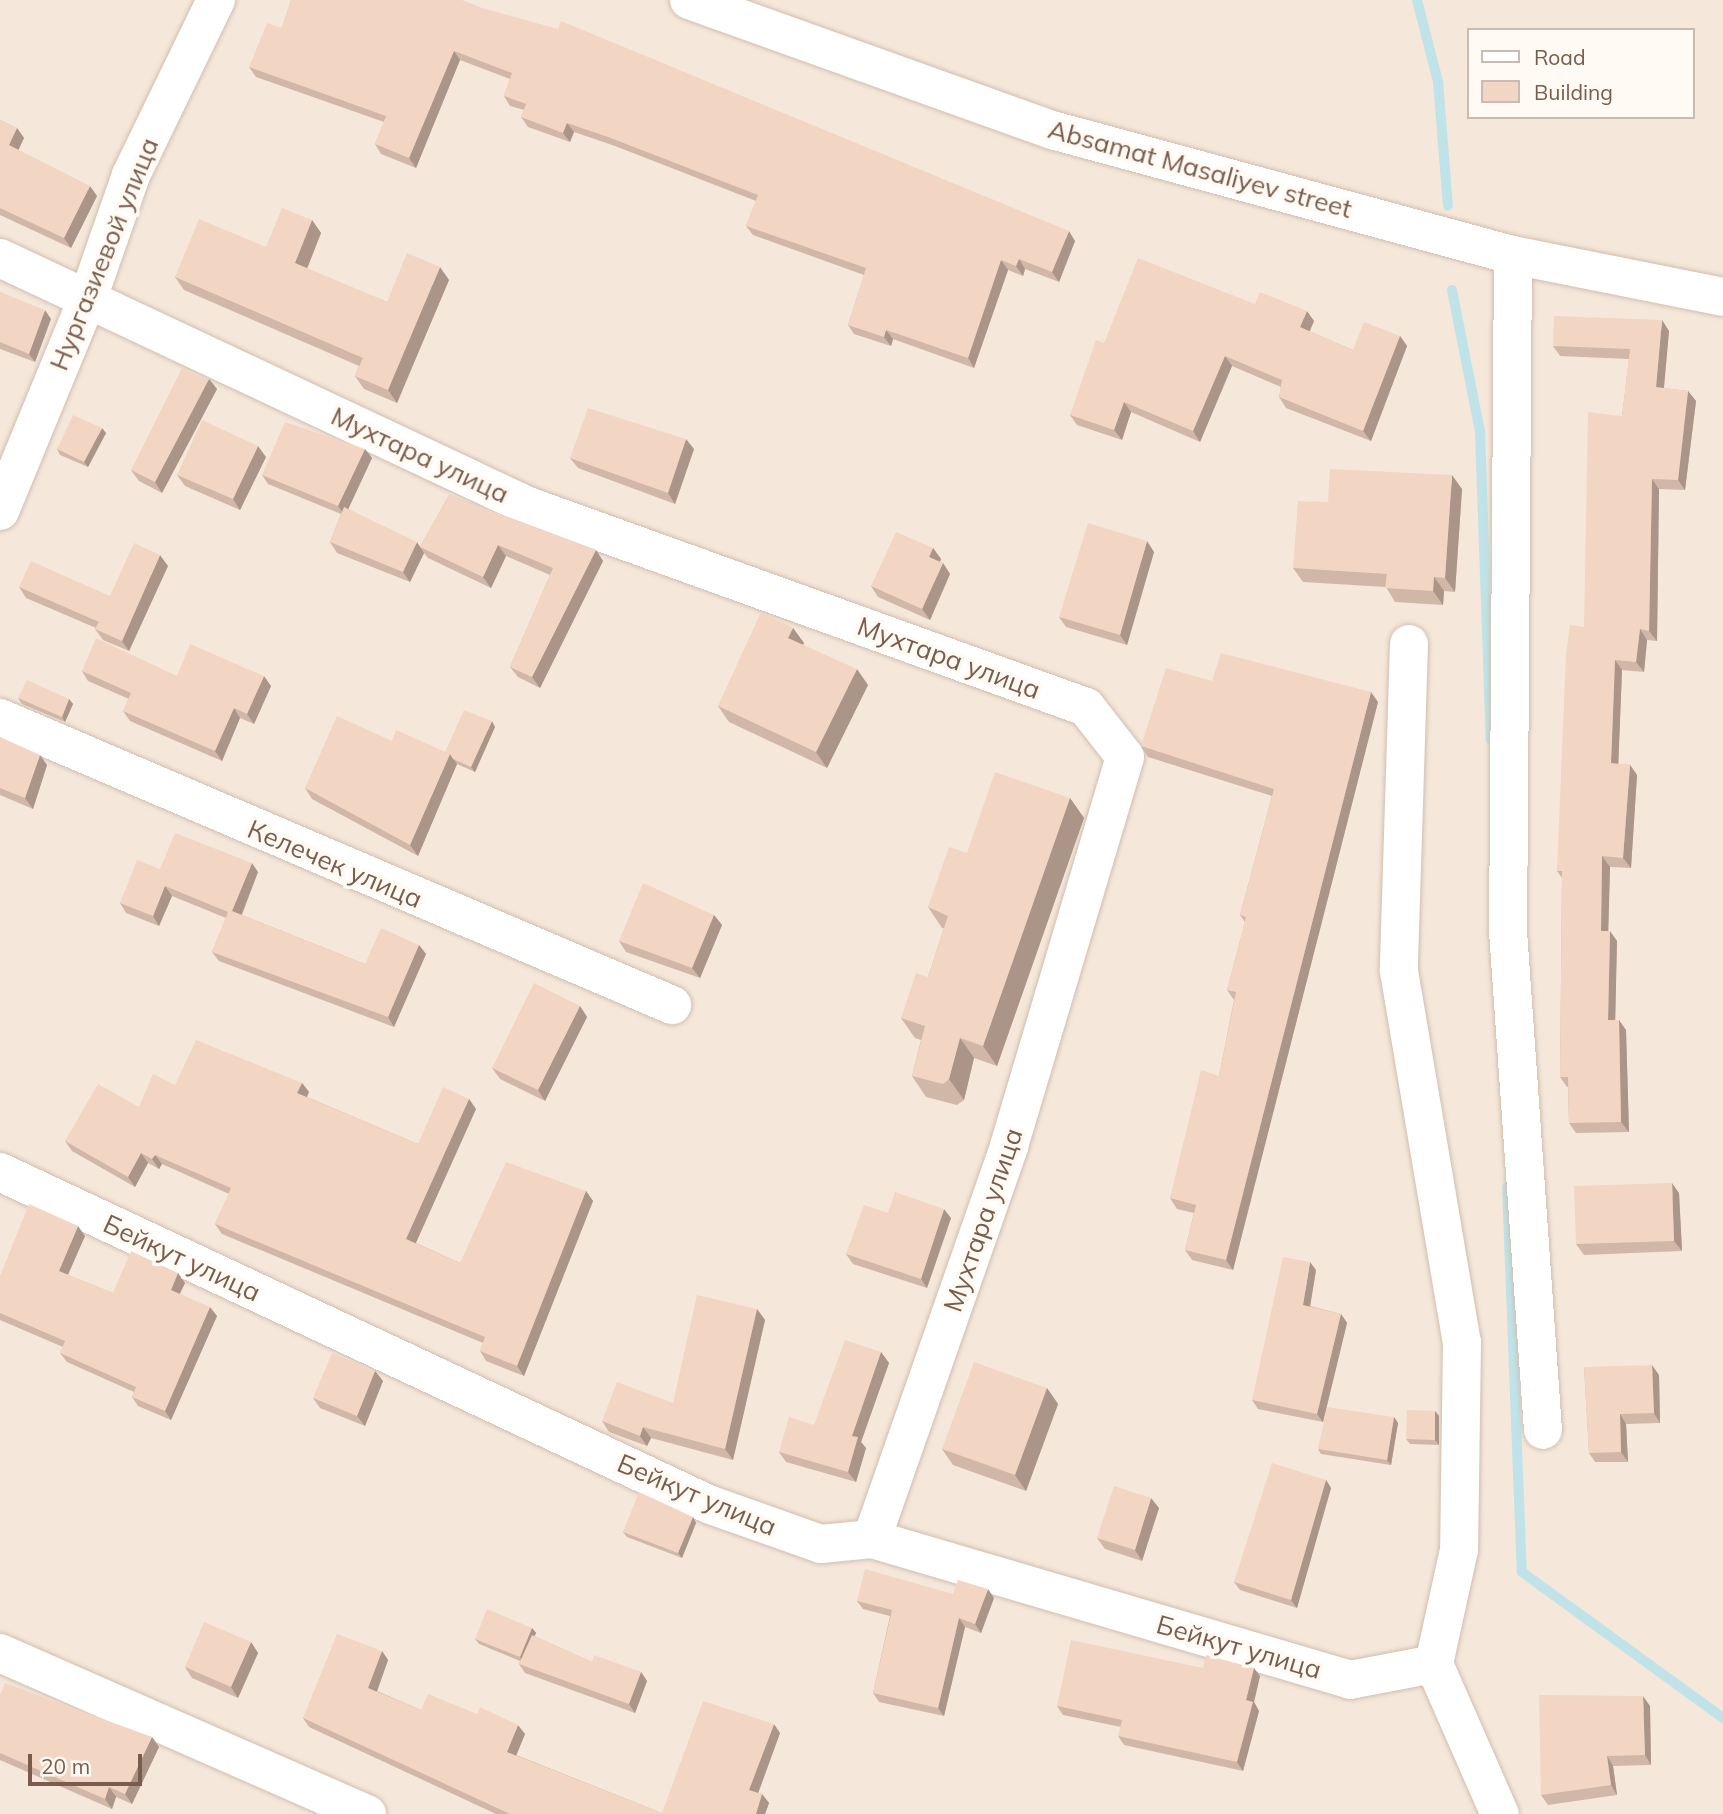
<!DOCTYPE html>
<html>
<head>
<meta charset="utf-8">
<style>
	body { margin:0 }
	#map { position:relative; width:1723px; height:1814px; overflow:hidden; background:#fdf6ec; font-family:Mulish,sans-serif }
	div>[style] { position:absolute }
	[style*='--x'] { left:calc(var(--x)*1px); top:calc(var(--y)*1px); width:calc(var(--w)*1px); rotate:calc(var(--a)*1deg) }
	.residential>* { inset:0; background:#f5e8da }
	.stream>* { height:10px; margin:-5px; padding:0 5px; transform-origin:5px; border-radius:5px; background:#bfe3e8 }
	.roads { filter:drop-shadow(0 0 2px #d1beb0) drop-shadow(0 0 2px #d1beb0) }
	.minor>* { height:38px; margin:-19px; padding:0 19px; transform-origin:19px; border-radius:19px; background:#fff }
	.wall>* { inset:0; background:#d1b7a8 }
	.shaded-wall>* { inset:0; background:#aa9588 }
	.building>* { inset:0; background:#f3d5c3 }
	span { translate:-50% -50%; white-space:nowrap; text-align:center; line-height:1.15; -webkit-text-stroke:7px #fffaf3; paint-order:stroke }
	.street-label { font-size:26px; color:#7a5c4d }
	.legend { position:absolute; left:1467px; top:28px; width:228px; height:91px; box-sizing:border-box; background:#fffaf3; border:2px solid #cabbb1; margin:0; padding:9px 12px; list-style:none; font-size:21px; color:#7a5c4d }
	.legend li { display:flex; align-items:center; gap:14px; height:35px }
	.legend b { width:35px; border:2px solid #cabbb1 }
	.scale { position:absolute; left:28px; top:1754px; width:114px; height:32px; box-sizing:border-box; border:4px solid #7a5c4d; border-top:0; padding-left:9px; font-size:21px; line-height:24px; white-space:nowrap; color:#7a5c4d; -webkit-text-stroke:5px #fffaf3; paint-order:stroke }
</style>
</head>
<body>
<div id="map">
	<div class="residential">
		<i style="clip-path:polygon(evenodd,0 0,1723px 0,1723px 1814px,0 1814px,0 0,1469px 30px,1693px 30px,1693px 117px,1469px 117px,1469px 30px)"></i>
	</div>
	<div class="stream">
		<i style="--x:1417;--y:0;--w:85;--a:75.6"></i>
		<i style="--x:1438;--y:82;--w:124;--a:85.4"></i>
		<i style="--x:1452;--y:290;--w:145;--a:78.8"></i>
		<i style="--x:1480;--y:432;--w:308;--a:88"></i>
		<i style="--x:1507;--y:1187;--w:385;--a:87.8"></i>
		<i style="--x:1522;--y:1572;--w:248;--a:36"></i>
	</div>
	<div class="roads">
		<div class="minor">
			<i style="--x:689;--y:0;--w:386;--a:19.7"></i>
			<i style="--x:1052;--y:130;--w:478;--a:15.2"></i>
			<i style="--x:1513;--y:255;--w:214;--a:11.3"></i>
			<i style="--x:1513;--y:255;--w:676;--a:90.42"></i>
			<i style="--x:1508;--y:931;--w:500;--a:85.99"></i>
			<i style="--x:0;--y:258;--w:583;--a:25.16"></i>
			<i style="--x:528;--y:506;--w:593;--a:19.81"></i>
			<i style="--x:1086;--y:707;--w:63;--a:52"></i>
			<i style="--x:1125;--y:757;--w:407;--a:106.6"></i>
			<i style="--x:1009;--y:1147;--w:415;--a:109.3"></i>
			<i style="--x:0;--y:511;--w:230;--a:-67.6"></i>
			<i style="--x:88;--y:298;--w:130;--a:-70.7"></i>
			<i style="--x:131;--y:175;--w:195;--a:-64.1"></i>
			<i style="--x:1409;--y:644;--w:327;--a:91.8"></i>
			<i style="--x:1399;--y:971;--w:376;--a:80.4"></i>
			<i style="--x:1462;--y:1342;--w:208;--a:90.8"></i>
			<i style="--x:1459;--y:1550;--w:117;--a:102.4"></i>
			<i style="--x:1434;--y:1664;--w:164;--a:66.3"></i>
			<i style="--x:0;--y:718;--w:731;--a:23.13"></i>
			<i style="--x:0;--y:1172;--w:782;--a:25.12"></i>
			<i style="--x:708;--y:1504;--w:120;--a:19.5"></i>
			<i style="--x:821;--y:1544;--w:51;--a:-5.6"></i>
			<i style="--x:872;--y:1539;--w:498;--a:16.4"></i>
			<i style="--x:1350;--y:1680;--w:86;--a:-10.8"></i>
			<i style="--x:0;--y:1653;--w:401;--a:23.7"></i>
		</div>
	</div>
	<div class="wall">
		<i style="clip-path:polygon(291px 0,1075px 241px,1059px 282px,1025px 269px,1023px 276px,1008px 270px,974px 368px,893px 339px,891px 346px,854px 334px,848px 325px,864px 275px,753px 235px,746px 226px,756px 201px,615px 146px,574px 132px,570px 142px,528px 127px,521px 117px,524px 110px,510px 106px,504px 96px,510px 79px,460px 60px,416px 168px,381px 154px,375px 144px,384px 122px,256px 77px,249px 67px,282px 28px)"></i>
		<i style="clip-path:polygon(0 120px,17px 128px,24px 138px,18px 150px,97px 196px,71px 248px,0 215px)"></i>
		<i style="clip-path:polygon(312px 220px,321px 233px,307px 269px,387px 302px,449px 280px,397px 403px,364px 389px,355px 376px,359px 366px,184px 290px,175px 277px,266px 247px)"></i>
		<i style="clip-path:polygon(0 292px,51px 319px,35px 362px,0 349px)"></i>
		<i style="clip-path:polygon(1255px 304px,1314px 321px,1309px 331px,1353px 350px,1400px 336px,1407px 346px,1371px 441px,1286px 408px,1279px 397px,1281px 387px,1232px 366px,1200px 442px,1131px 412px,1122px 440px,1077px 425px,1070px 415px,1104px 343px)"></i>
		<i style="clip-path:polygon(1669px 331px,1664px 388px,1688px 391px,1696px 401px,1685px 490px,1659px 489px,1657px 641px,1647px 640px,1644px 672px,1622px 670px,1618px 764px,1630px 765px,1637px 775px,1631px 868px,1610px 867px,1608px 931px,1617px 941px,1615px 1020px,1626px 1030px,1629px 1132px,1576px 1133px,1569px 1123px,1568px 1087px,1567px 1087px,1560px 1077px,1562px 878px,1557px 871px,1584px 627px,1622px 416px,1629px 359px,1560px 356px,1553px 346px)"></i>
		<i style="clip-path:polygon(209px 379px,217px 389px,162px 493px,139px 481px,131px 470px)"></i>
		<i style="clip-path:polygon(106px 433px,88px 467px,60px 455px,57px 449px)"></i>
		<i style="clip-path:polygon(365px 449px,372px 458px,348px 509px,420px 547px,449px 495px,596px 550px,603px 561px,540px 688px,518px 677px,510px 667px,550px 575px,506px 556px,491px 588px,428px 558px,424px 553px,410px 582px,337px 553px,330px 542px,341px 514px,268px 484px,262px 475px)"></i>
		<i style="clip-path:polygon(694px 449px,675px 504px,578px 468px,570px 458px)"></i>
		<i style="clip-path:polygon(266px 457px,240px 510px,185px 486px,177px 475px)"></i>
		<i style="clip-path:polygon(1462px 489px,1455px 592px,1444px 591px,1443px 605px,1395px 602px,1386px 587px,1303px 582px,1293px 568px,1328px 502px)"></i>
		<i style="clip-path:polygon(933px 548px,941px 559px,940px 562px,943px 563px,950px 574px,930px 620px,878px 597px,871px 586px)"></i>
		<i style="clip-path:polygon(1154px 552px,1127px 645px,1066px 627px,1059px 617px)"></i>
		<i style="clip-path:polygon(168px 566px,129px 651px,103px 640px,95px 629px,96px 628px,26px 598px,19px 587px,110px 596px)"></i>
		<i style="clip-path:polygon(793px 628px,804px 643px,803px 645px,868px 685px,827px 768px,729px 722px,718px 706px)"></i>
		<i style="clip-path:polygon(82px 671px,177px 676px,271px 686px,254px 724px,240px 718px,222px 761px,130px 721px,123px 711px,129px 699px,88px 681px)"></i>
		<i style="clip-path:polygon(1212px 681px,1378px 702px,1233px 1270px,1192px 1260px,1185px 1250px,1194px 1213px,1177px 1209px,1170px 1198px,1219px 1076px,1234px 1000px,1227px 990px,1245px 922px,1240px 915px,1272px 796px,1148px 757px,1141px 746px)"></i>
		<i style="clip-path:polygon(18px 698px,69px 699px,73px 704px,65px 722px,22px 704px)"></i>
		<i style="clip-path:polygon(495px 727px,475px 772px,457px 764px,418px 856px,312px 799px,305px 788px,445px 752px)"></i>
		<i style="clip-path:polygon(0 737px,47px 765px,33px 809px,0 795px)"></i>
		<i style="clip-path:polygon(1070px 798px,1084px 818px,997px 1066px,974px 1058px,964px 1100px,957px 1105px,926px 1097px,912px 1076px,921px 1040px,915px 1038px,901px 1018px,928px 977px,944px 928px,942px 928px,928px 907px,967px 853px)"></i>
		<i style="clip-path:polygon(160px 869px,258px 872px,242px 915px,365px 964px,419px 945px,426px 954px,394px 1027px,219px 961px,212px 952px,226px 918px,172px 896px,159px 926px,126px 913px,120px 903px)"></i>
		<i style="clip-path:polygon(714px 915px,722px 925px,700px 978px,626px 952px,619px 941px)"></i>
		<i style="clip-path:polygon(580px 1006px,587px 1017px,545px 1101px,500px 1079px,492px 1068px)"></i>
		<i style="clip-path:polygon(302px 1083px,309px 1092px,307px 1097px,418px 1144px,469px 1099px,476px 1109px,416px 1243px,460px 1263px,586px 1191px,593px 1201px,524px 1376px,486px 1361px,480px 1351px,483px 1343px,222px 1234px,215px 1224px,229px 1194px,162px 1164px,159px 1169px,148px 1163px,135px 1187px,72px 1151px,65px 1141px,139px 1107px,175px 1085px)"></i>
		<i style="clip-path:polygon(1679px 1193px,1682px 1251px,1584px 1255px,1576px 1244px)"></i>
		<i style="clip-path:polygon(888px 1213px,951px 1218px,927px 1288px,853px 1264px,846px 1254px)"></i>
		<i style="clip-path:polygon(85px 1236px,68px 1275px,113px 1293px,178px 1273px,185px 1283px,180px 1294px,217px 1316px,171px 1420px,138px 1406px,132px 1397px,134px 1392px,67px 1362px,60px 1353px,63px 1347px,0 1320px,0 1276px)"></i>
		<i style="clip-path:polygon(1316px 1270px,1310px 1306px,1341px 1314px,1347px 1323px,1323px 1422px,1258px 1409px,1252px 1400px)"></i>
		<i style="clip-path:polygon(757px 1309px,765px 1320px,733px 1460px,651px 1438px,647px 1446px,609px 1432px,602px 1421px,673px 1403px)"></i>
		<i style="clip-path:polygon(881px 1352px,889px 1363px,861px 1442px,866px 1448px,856px 1482px,786px 1462px,779px 1452px,814px 1425px)"></i>
		<i style="clip-path:polygon(1584px 1367px,1659px 1375px,1660px 1423px,1626px 1424px,1628px 1462px,1595px 1462px,1589px 1453px)"></i>
		<i style="clip-path:polygon(375px 1371px,383px 1381px,365px 1426px,320px 1408px,313px 1398px)"></i>
		<i style="clip-path:polygon(1047px 1388px,1058px 1404px,1026px 1491px,953px 1465px,942px 1449px)"></i>
		<i style="clip-path:polygon(1435px 1411px,1439px 1416px,1439px 1445px,1410px 1444px,1406px 1439px)"></i>
		<i style="clip-path:polygon(1394px 1417px,1398px 1423px,1391px 1465px,1321px 1454px,1318px 1449px)"></i>
		<i style="clip-path:polygon(1326px 1480px,1331px 1488px,1297px 1608px,1240px 1590px,1234px 1582px)"></i>
		<i style="clip-path:polygon(1159px 1508px,1142px 1561px,1105px 1549px,1097px 1538px)"></i>
		<i style="clip-path:polygon(693px 1517px,696px 1523px,682px 1558px,627px 1537px,623px 1532px)"></i>
		<i style="clip-path:polygon(953px 1594px,994px 1598px,981px 1633px,965px 1627px,944px 1716px,879px 1702px,873px 1693px,890px 1616px,863px 1609px,857px 1601px)"></i>
		<i style="clip-path:polygon(532px 1628px,536px 1633px,534px 1636px,592px 1662px,641px 1672px,647px 1681px,635px 1713px,525px 1673px,519px 1664px,520px 1661px,479px 1644px,475px 1639px)"></i>
		<i style="clip-path:polygon(251px 1642px,258px 1653px,238px 1698px,192px 1678px,185px 1667px)"></i>
		<i style="clip-path:polygon(382px 1651px,388px 1660px,377px 1691px,421px 1710px,525px 1734px,516px 1755px,662px 1813px,780px 1733px,758px 1793px,762px 1794px,769px 1803px,765px 1814px,496px 1814px,309px 1727px,303px 1718px)"></i>
		<i style="clip-path:polygon(1203px 1668px,1254px 1668px,1260px 1676px,1254px 1702px,1259px 1711px,1243px 1771px,1124px 1745px,1118px 1736px,1121px 1727px,1063px 1715px,1057px 1706px)"></i>
		<i style="clip-path:polygon(0 1695px,152px 1737px,159px 1747px,132px 1804px,116px 1797px,112px 1809px,0 1760px)"></i>
		<i style="clip-path:polygon(1650px 1706px,1651px 1765px,1613px 1766px,1617px 1795px,1548px 1805px,1541px 1795px)"></i>
	</div>
	<div class="shaded-wall">
		<i style="clip-path:polygon(454px 51px,460px 60px,416px 168px,409px 158px)"></i>
		<i style="clip-path:polygon(567px 123px,574px 132px,570px 142px,563px 133px)"></i>
		<i style="clip-path:polygon(17px 128px,24px 138px,16px 155px,9px 145px)"></i>
		<i style="clip-path:polygon(90px 186px,97px 196px,71px 248px,64px 238px)"></i>
		<i style="clip-path:polygon(312px 220px,321px 233px,304px 276px,295px 263px)"></i>
		<i style="clip-path:polygon(1069px 231px,1075px 241px,1059px 282px,1052px 272px)"></i>
		<i style="clip-path:polygon(1019px 259px,1025px 269px,1023px 276px,1016px 266px)"></i>
		<i style="clip-path:polygon(1001px 260px,1008px 270px,974px 368px,968px 358px)"></i>
		<i style="clip-path:polygon(440px 267px,449px 280px,397px 403px,388px 390px)"></i>
		<i style="clip-path:polygon(45px 310px,51px 319px,35px 362px,29px 354px)"></i>
		<i style="clip-path:polygon(1307px 311px,1314px 321px,1307px 338px,1300px 327px)"></i>
		<i style="clip-path:polygon(1662px 320px,1669px 331px,1663px 397px,1656px 387px)"></i>
		<i style="clip-path:polygon(886px 330px,893px 339px,891px 346px,884px 337px)"></i>
		<i style="clip-path:polygon(1400px 336px,1407px 346px,1371px 441px,1363px 431px)"></i>
		<i style="clip-path:polygon(1225px 356px,1232px 366px,1200px 442px,1193px 431px)"></i>
		<i style="clip-path:polygon(209px 379px,217px 389px,162px 493px,155px 482px)"></i>
		<i style="clip-path:polygon(1688px 391px,1696px 401px,1685px 490px,1678px 480px)"></i>
		<i style="clip-path:polygon(1124px 402px,1131px 412px,1122px 440px,1114px 430px)"></i>
		<i style="clip-path:polygon(102px 428px,106px 433px,88px 467px,84px 462px)"></i>
		<i style="clip-path:polygon(686px 439px,694px 449px,675px 504px,668px 493px)"></i>
		<i style="clip-path:polygon(258px 446px,266px 457px,240px 510px,233px 499px)"></i>
		<i style="clip-path:polygon(365px 449px,372px 458px,345px 516px,338px 506px)"></i>
		<i style="clip-path:polygon(1452px 475px,1462px 489px,1455px 592px,1445px 578px)"></i>
		<i style="clip-path:polygon(1652px 479px,1659px 489px,1657px 641px,1649px 631px)"></i>
		<i style="clip-path:polygon(1147px 541px,1154px 552px,1127px 645px,1120px 635px)"></i>
		<i style="clip-path:polygon(417px 542px,424px 553px,410px 582px,403px 572px)"></i>
		<i style="clip-path:polygon(498px 545px,506px 556px,491px 588px,483px 577px)"></i>
		<i style="clip-path:polygon(933px 548px,941px 559px,937px 568px,929px 557px)"></i>
		<i style="clip-path:polygon(596px 550px,603px 561px,540px 688px,532px 677px)"></i>
		<i style="clip-path:polygon(160px 555px,168px 566px,129px 651px,122px 641px)"></i>
		<i style="clip-path:polygon(943px 563px,950px 574px,930px 620px,922px 609px)"></i>
		<i style="clip-path:polygon(1434px 577px,1444px 591px,1443px 605px,1433px 591px)"></i>
		<i style="clip-path:polygon(793px 628px,804px 643px,799px 654px,788px 638px)"></i>
		<i style="clip-path:polygon(1640px 629px,1647px 640px,1644px 672px,1636px 662px)"></i>
		<i style="clip-path:polygon(1615px 660px,1622px 670px,1618px 773px,1611px 763px)"></i>
		<i style="clip-path:polygon(857px 669px,868px 685px,827px 768px,816px 752px)"></i>
		<i style="clip-path:polygon(264px 676px,271px 686px,254px 724px,247px 714px)"></i>
		<i style="clip-path:polygon(1371px 692px,1378px 702px,1233px 1270px,1226px 1260px)"></i>
		<i style="clip-path:polygon(69px 699px,73px 704px,65px 722px,62px 717px)"></i>
		<i style="clip-path:polygon(234px 708px,240px 718px,222px 761px,215px 751px)"></i>
		<i style="clip-path:polygon(492px 721px,495px 727px,475px 772px,471px 767px)"></i>
		<i style="clip-path:polygon(450px 754px,457px 764px,418px 856px,410px 845px)"></i>
		<i style="clip-path:polygon(40px 755px,47px 765px,33px 809px,25px 798px)"></i>
		<i style="clip-path:polygon(1630px 765px,1637px 775px,1631px 868px,1623px 858px)"></i>
		<i style="clip-path:polygon(1070px 798px,1084px 818px,997px 1066px,983px 1046px)"></i>
		<i style="clip-path:polygon(1602px 856px,1610px 867px,1608px 941px,1601px 931px)"></i>
		<i style="clip-path:polygon(252px 863px,258px 872px,239px 921px,232px 911px)"></i>
		<i style="clip-path:polygon(165px 886px,172px 896px,159px 926px,153px 916px)"></i>
		<i style="clip-path:polygon(714px 915px,722px 925px,700px 978px,692px 968px)"></i>
		<i style="clip-path:polygon(1610px 931px,1617px 941px,1615px 1030px,1608px 1020px)"></i>
		<i style="clip-path:polygon(419px 945px,426px 954px,394px 1027px,388px 1017px)"></i>
		<i style="clip-path:polygon(580px 1006px,587px 1017px,545px 1101px,538px 1090px)"></i>
		<i style="clip-path:polygon(1619px 1020px,1626px 1030px,1629px 1132px,1621px 1122px)"></i>
		<i style="clip-path:polygon(960px 1038px,974px 1058px,964px 1100px,949px 1079px)"></i>
		<i style="clip-path:polygon(302px 1083px,309px 1092px,304px 1103px,297px 1093px)"></i>
		<i style="clip-path:polygon(469px 1099px,476px 1109px,413px 1249px,406px 1239px)"></i>
		<i style="clip-path:polygon(141px 1153px,148px 1163px,135px 1187px,128px 1177px)"></i>
		<i style="clip-path:polygon(155px 1155px,162px 1164px,159px 1169px,152px 1159px)"></i>
		<i style="clip-path:polygon(1672px 1183px,1679px 1193px,1682px 1251px,1674px 1241px)"></i>
		<i style="clip-path:polygon(586px 1191px,593px 1201px,524px 1376px,517px 1366px)"></i>
		<i style="clip-path:polygon(944px 1209px,951px 1218px,927px 1288px,921px 1279px)"></i>
		<i style="clip-path:polygon(78px 1226px,85px 1236px,65px 1281px,59px 1271px)"></i>
		<i style="clip-path:polygon(1310px 1262px,1316px 1270px,1309px 1313px,1303px 1305px)"></i>
		<i style="clip-path:polygon(178px 1273px,185px 1283px,177px 1299px,171px 1290px)"></i>
		<i style="clip-path:polygon(210px 1307px,217px 1316px,171px 1420px,165px 1411px)"></i>
		<i style="clip-path:polygon(757px 1309px,765px 1320px,733px 1460px,725px 1449px)"></i>
		<i style="clip-path:polygon(1341px 1314px,1347px 1323px,1323px 1422px,1317px 1414px)"></i>
		<i style="clip-path:polygon(881px 1352px,889px 1363px,861px 1442px,866px 1448px,856px 1482px,848px 1472px,852px 1436px)"></i>
		<i style="clip-path:polygon(1652px 1365px,1659px 1375px,1660px 1423px,1654px 1413px)"></i>
		<i style="clip-path:polygon(375px 1371px,383px 1381px,365px 1426px,357px 1416px)"></i>
		<i style="clip-path:polygon(1047px 1388px,1058px 1404px,1026px 1491px,1015px 1475px)"></i>
		<i style="clip-path:polygon(1435px 1411px,1439px 1416px,1439px 1445px,1435px 1440px)"></i>
		<i style="clip-path:polygon(1620px 1414px,1626px 1424px,1628px 1462px,1621px 1452px)"></i>
		<i style="clip-path:polygon(1394px 1417px,1398px 1423px,1391px 1465px,1387px 1460px)"></i>
		<i style="clip-path:polygon(643px 1427px,651px 1438px,647px 1446px,640px 1436px)"></i>
		<i style="clip-path:polygon(1326px 1480px,1331px 1488px,1297px 1608px,1291px 1600px)"></i>
		<i style="clip-path:polygon(1151px 1498px,1159px 1508px,1142px 1561px,1135px 1550px)"></i>
		<i style="clip-path:polygon(693px 1517px,696px 1523px,682px 1558px,678px 1553px)"></i>
		<i style="clip-path:polygon(988px 1589px,994px 1598px,981px 1633px,975px 1624px)"></i>
		<i style="clip-path:polygon(959px 1618px,965px 1627px,944px 1716px,938px 1708px)"></i>
		<i style="clip-path:polygon(532px 1628px,536px 1633px,523px 1662px,520px 1657px)"></i>
		<i style="clip-path:polygon(251px 1642px,258px 1653px,238px 1698px,231px 1687px)"></i>
		<i style="clip-path:polygon(382px 1651px,388px 1660px,375px 1697px,368px 1688px)"></i>
		<i style="clip-path:polygon(1254px 1668px,1260px 1676px,1254px 1702px,1259px 1711px,1243px 1771px,1237px 1762px,1246px 1700px)"></i>
		<i style="clip-path:polygon(641px 1672px,647px 1681px,635px 1713px,629px 1704px)"></i>
		<i style="clip-path:polygon(1643px 1696px,1650px 1706px,1651px 1765px,1645px 1755px)"></i>
		<i style="clip-path:polygon(774px 1724px,780px 1733px,756px 1799px,749px 1790px)"></i>
		<i style="clip-path:polygon(518px 1725px,525px 1734px,514px 1761px,507px 1752px)"></i>
		<i style="clip-path:polygon(152px 1737px,159px 1747px,132px 1804px,125px 1794px)"></i>
		<i style="clip-path:polygon(1607px 1756px,1613px 1766px,1617px 1795px,1611px 1785px)"></i>
		<i style="clip-path:polygon(109px 1787px,116px 1797px,112px 1809px,105px 1799px)"></i>
		<i style="clip-path:polygon(762px 1794px,769px 1803px,765px 1814px,756px 1814px)"></i>
	</div>
	<div class="building">
		<i style="clip-path:polygon(291px 0,462px 0,482px 8px,558px 29px,561px 21px,1069px 231px,1052px 272px,1019px 259px,1016px 266px,1001px 260px,968px 358px,886px 330px,884px 337px,848px 325px,866px 268px,746px 226px,758px 195px,608px 137px,567px 123px,563px 133px,521px 117px,526px 104px,504px 96px,512px 73px,454px 51px,409px 158px,375px 144px,386px 116px,249px 67px,267px 23px,282px 28px)"></i>
		<i style="clip-path:polygon(0 120px,17px 128px,9px 145px,90px 186px,64px 238px,0 208px)"></i>
		<i style="clip-path:polygon(282px 208px,312px 220px,295px 263px,387px 302px,407px 253px,440px 267px,388px 390px,355px 376px,363px 358px,175px 277px,199px 219px,266px 247px)"></i>
		<i style="clip-path:polygon(1138px 258px,1255px 304px,1260px 292px,1307px 311px,1300px 327px,1353px 350px,1364px 322px,1400px 336px,1363px 431px,1279px 397px,1282px 380px,1225px 356px,1193px 431px,1124px 402px,1114px 430px,1070px 415px,1096px 340px,1104px 343px)"></i>
		<i style="clip-path:polygon(0 292px,45px 310px,29px 354px,0 342px)"></i>
		<i style="clip-path:polygon(1554px 316px,1662px 320px,1656px 387px,1688px 391px,1678px 480px,1652px 479px,1649px 631px,1640px 629px,1636px 662px,1615px 660px,1611px 763px,1630px 765px,1623px 858px,1602px 856px,1601px 931px,1610px 931px,1608px 1020px,1619px 1020px,1621px 1122px,1569px 1123px,1568px 1077px,1560px 1077px,1562px 871px,1557px 871px,1566px 654px,1570px 625px,1584px 627px,1588px 412px,1622px 416px,1630px 349px,1553px 346px)"></i>
		<i style="clip-path:polygon(182px 368px,209px 379px,155px 482px,131px 470px)"></i>
		<i style="clip-path:polygon(588px 408px,686px 439px,668px 493px,570px 458px)"></i>
		<i style="clip-path:polygon(73px 415px,102px 428px,84px 462px,57px 449px)"></i>
		<i style="clip-path:polygon(202px 420px,258px 446px,233px 499px,177px 475px)"></i>
		<i style="clip-path:polygon(285px 422px,365px 449px,338px 506px,262px 475px)"></i>
		<i style="clip-path:polygon(1330px 469px,1452px 475px,1445px 578px,1434px 577px,1433px 591px,1385px 588px,1387px 574px,1293px 568px,1298px 501px,1328px 502px)"></i>
		<i style="clip-path:polygon(449px 495px,596px 550px,532px 677px,510px 667px,553px 568px,498px 545px,483px 577px,420px 547px)"></i>
		<i style="clip-path:polygon(344px 507px,417px 542px,403px 572px,330px 542px)"></i>
		<i style="clip-path:polygon(1088px 523px,1147px 541px,1120px 635px,1059px 617px)"></i>
		<i style="clip-path:polygon(896px 532px,933px 548px,929px 557px,943px 563px,922px 609px,871px 586px)"></i>
		<i style="clip-path:polygon(134px 543px,160px 555px,122px 641px,95px 629px,99px 622px,19px 587px,31px 561px,110px 596px)"></i>
		<i style="clip-path:polygon(761px 612px,793px 628px,788px 638px,857px 669px,816px 752px,718px 706px)"></i>
		<i style="clip-path:polygon(96px 638px,177px 676px,190px 644px,264px 676px,247px 714px,234px 708px,215px 751px,123px 711px,131px 693px,82px 671px)"></i>
		<i style="clip-path:polygon(1221px 653px,1371px 692px,1226px 1260px,1185px 1250px,1196px 1205px,1170px 1198px,1201px 1070px,1219px 1076px,1236px 992px,1227px 990px,1246px 917px,1240px 915px,1274px 789px,1141px 746px,1166px 668px,1212px 681px)"></i>
		<i style="clip-path:polygon(27px 680px,69px 699px,62px 717px,18px 698px)"></i>
		<i style="clip-path:polygon(464px 710px,492px 721px,471px 767px,453px 759px,450px 754px,445px 752px)"></i>
		<i style="clip-path:polygon(337px 716px,392px 741px,396px 730px,450px 754px,410px 845px,305px 788px)"></i>
		<i style="clip-path:polygon(0 737px,40px 755px,25px 798px,0 788px)"></i>
		<i style="clip-path:polygon(995px 772px,1070px 798px,983px 1046px,960px 1038px,949px 1079px,943px 1084px,912px 1076px,925px 1026px,901px 1018px,916px 973px,928px 977px,948px 916px,928px 907px,949px 847px,967px 853px)"></i>
		<i style="clip-path:polygon(175px 833px,252px 863px,232px 911px,365px 964px,381px 928px,419px 945px,388px 1017px,212px 952px,228px 912px,165px 886px,153px 916px,120px 903px,137px 860px,160px 869px)"></i>
		<i style="clip-path:polygon(643px 883px,714px 915px,692px 968px,619px 941px)"></i>
		<i style="clip-path:polygon(534px 983px,580px 1006px,538px 1090px,492px 1068px)"></i>
		<i style="clip-path:polygon(196px 1040px,302px 1083px,297px 1093px,418px 1144px,443px 1087px,469px 1099px,406px 1239px,460px 1263px,506px 1162px,586px 1191px,517px 1366px,480px 1351px,485px 1337px,215px 1224px,231px 1188px,155px 1155px,152px 1159px,141px 1153px,128px 1177px,65px 1141px,98px 1084px,139px 1107px,153px 1074px,175px 1085px)"></i>
		<i style="clip-path:polygon(1672px 1183px,1674px 1241px,1576px 1244px,1574px 1186px)"></i>
		<i style="clip-path:polygon(895px 1192px,944px 1209px,921px 1279px,846px 1254px,864px 1205px,888px 1213px)"></i>
		<i style="clip-path:polygon(29px 1204px,78px 1226px,59px 1271px,113px 1293px,131px 1251px,178px 1273px,171px 1290px,210px 1307px,165px 1411px,132px 1397px,136px 1387px,60px 1353px,65px 1341px,0 1313px,0 1276px)"></i>
		<i style="clip-path:polygon(1283px 1257px,1310px 1262px,1303px 1305px,1341px 1314px,1317px 1414px,1252px 1400px)"></i>
		<i style="clip-path:polygon(697px 1295px,757px 1309px,725px 1449px,643px 1427px,640px 1436px,602px 1421px,617px 1382px,673px 1403px)"></i>
		<i style="clip-path:polygon(845px 1340px,881px 1352px,852px 1436px,858px 1437px,848px 1472px,779px 1452px,789px 1417px,814px 1425px)"></i>
		<i style="clip-path:polygon(332px 1353px,375px 1371px,357px 1416px,313px 1398px)"></i>
		<i style="clip-path:polygon(974px 1362px,1047px 1388px,1015px 1475px,942px 1449px)"></i>
		<i style="clip-path:polygon(1652px 1365px,1654px 1413px,1620px 1414px,1621px 1452px,1589px 1453px,1584px 1367px)"></i>
		<i style="clip-path:polygon(1327px 1407px,1394px 1417px,1387px 1460px,1318px 1449px)"></i>
		<i style="clip-path:polygon(1407px 1410px,1435px 1411px,1435px 1440px,1406px 1439px)"></i>
		<i style="clip-path:polygon(1272px 1463px,1326px 1480px,1291px 1600px,1234px 1582px)"></i>
		<i style="clip-path:polygon(1114px 1486px,1151px 1498px,1135px 1550px,1097px 1538px)"></i>
		<i style="clip-path:polygon(639px 1492px,693px 1517px,678px 1553px,623px 1532px)"></i>
		<i style="clip-path:polygon(865px 1569px,953px 1594px,958px 1580px,988px 1589px,975px 1624px,959px 1618px,938px 1708px,873px 1693px,892px 1610px,857px 1601px)"></i>
		<i style="clip-path:polygon(487px 1609px,532px 1628px,520px 1657px,475px 1639px)"></i>
		<i style="clip-path:polygon(204px 1622px,251px 1642px,231px 1687px,185px 1667px)"></i>
		<i style="clip-path:polygon(337px 1634px,382px 1651px,368px 1688px,421px 1710px,428px 1694px,477px 1714px,480px 1707px,518px 1725px,507px 1752px,662px 1813px,703px 1701px,774px 1724px,749px 1790px,762px 1794px,756px 1814px,510px 1814px,303px 1718px)"></i>
		<i style="clip-path:polygon(532px 1635px,592px 1662px,594px 1655px,641px 1672px,629px 1704px,519px 1664px)"></i>
		<i style="clip-path:polygon(1071px 1640px,1203px 1668px,1206px 1655px,1254px 1668px,1246px 1700px,1253px 1702px,1237px 1762px,1118px 1736px,1122px 1720px,1057px 1706px)"></i>
		<i style="clip-path:polygon(5px 1683px,152px 1737px,125px 1794px,109px 1787px,105px 1799px,0 1753px,0 1695px)"></i>
		<i style="clip-path:polygon(1539px 1695px,1643px 1696px,1645px 1755px,1607px 1756px,1611px 1785px,1541px 1795px)"></i>
	</div>
	<div class="street-label">
		<span style="left:1200px;top:169px;rotate:15deg">Absamat Masaliyev street</span>
		<span style="left:104px;top:254px;rotate:-68deg">Нургазиевой улица</span>
		<span style="left:420px;top:455px;rotate:25deg">Мухтара улица</span>
		<span style="left:949px;top:658px;rotate:20deg">Мухтара улица</span>
		<span style="left:335px;top:864px;rotate:23deg">Келечек улица</span>
		<span style="left:983px;top:1220px;rotate:-71deg">Мухтара улица</span>
		<span style="left:182px;top:1258px;rotate:25deg">Бейкут улица</span>
		<span style="left:697px;top:1495px;rotate:23deg">Бейкут улица</span>
		<span style="left:1239px;top:1647px;rotate:16deg">Бейкут улица</span>
	</div>
	<ul class="legend">
	<li><b style="height:9px;background:#fff"></b>Road</li>
	<li><b style="height:19px;background:#f3d5c3"></b>Building</li>
	</ul>
	<div class="scale">20 m</div>
</div>
</body>
</html>
